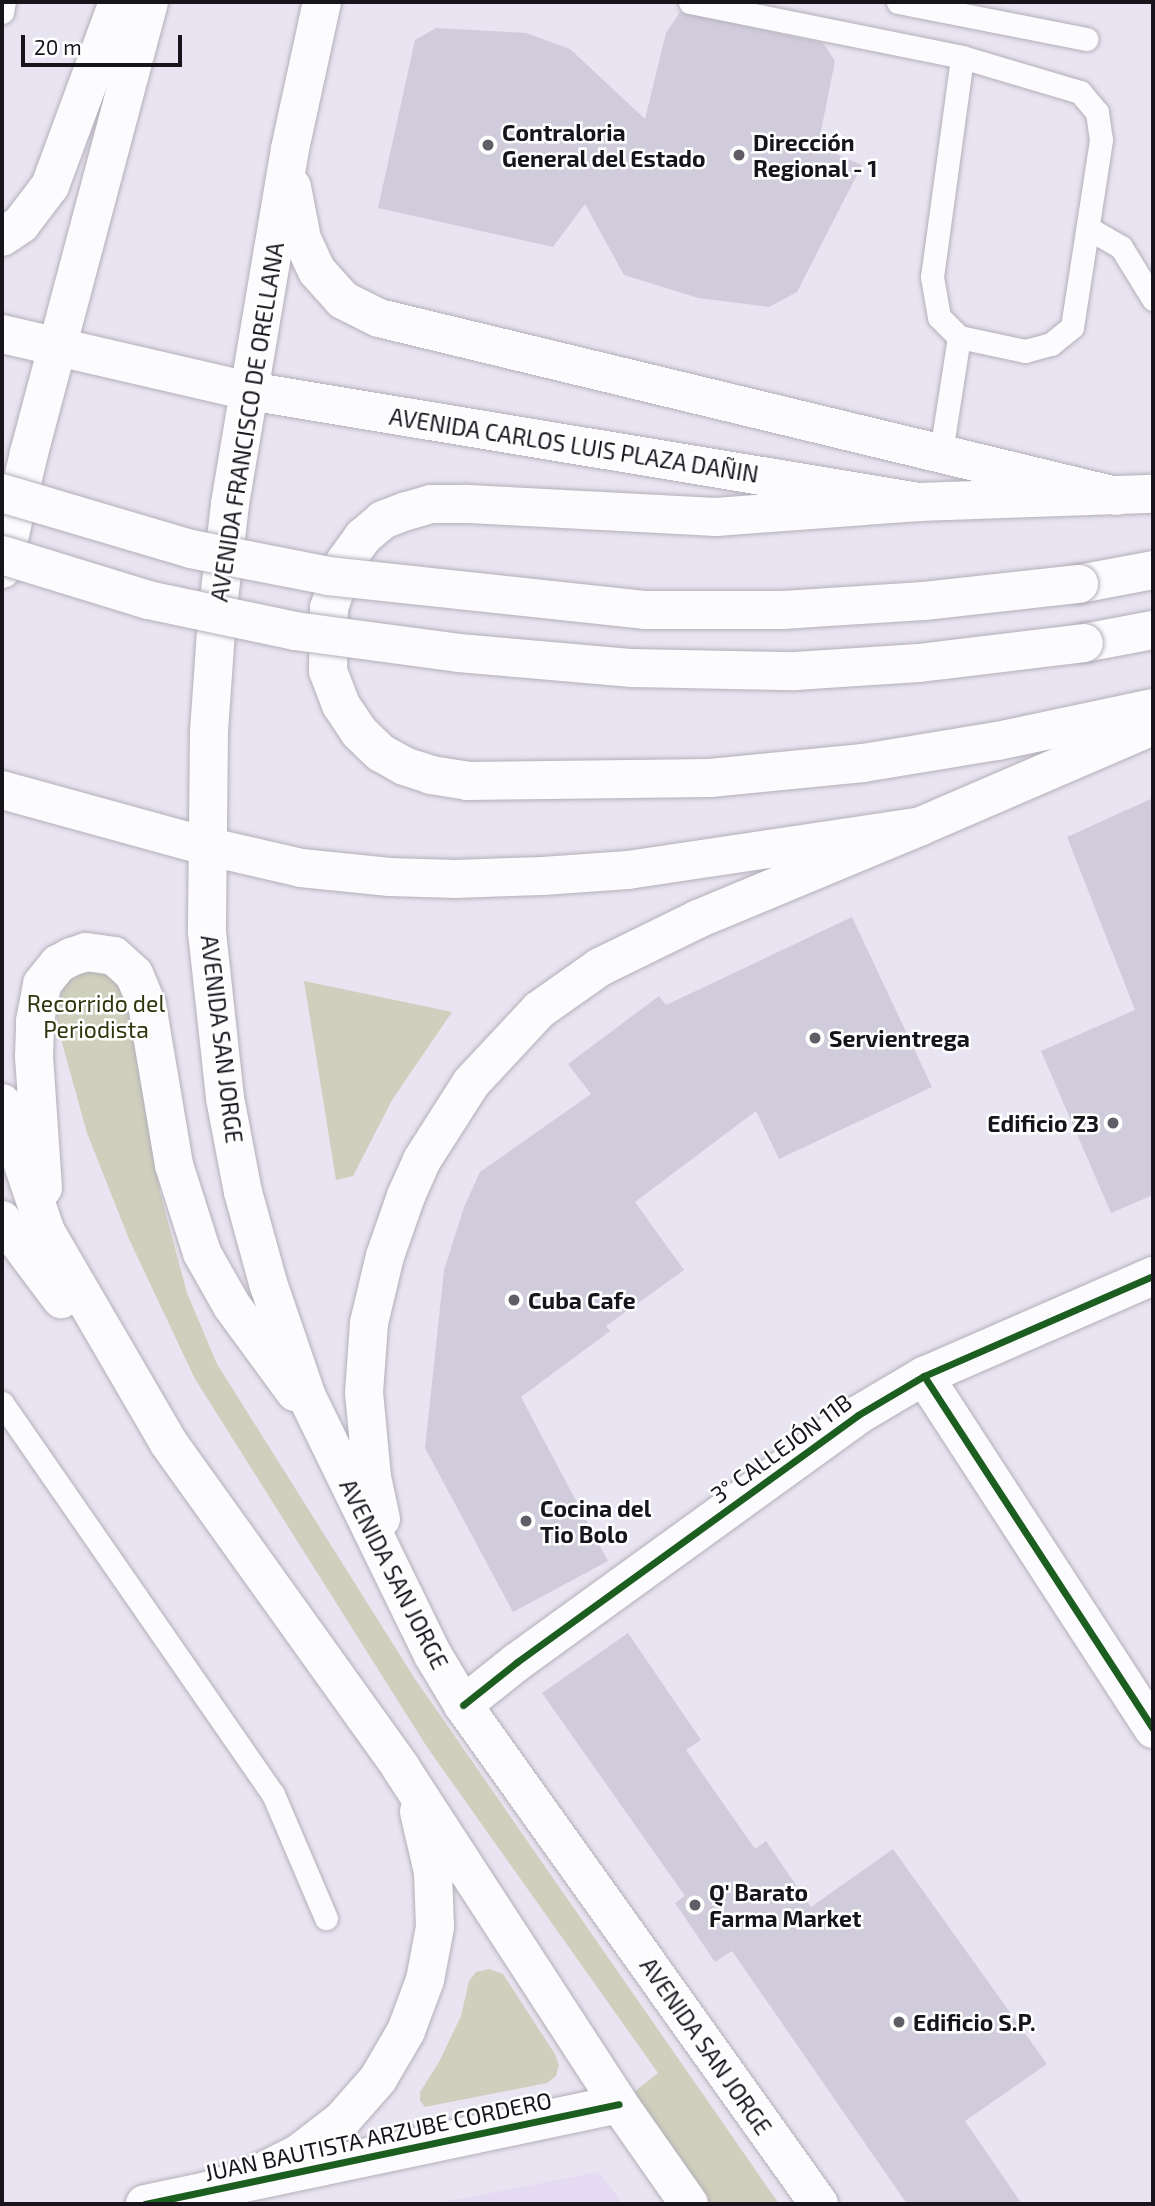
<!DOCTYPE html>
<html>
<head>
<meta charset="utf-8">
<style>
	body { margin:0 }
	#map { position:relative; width:1155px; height:2206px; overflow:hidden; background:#e9e4f1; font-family:"Exo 2",sans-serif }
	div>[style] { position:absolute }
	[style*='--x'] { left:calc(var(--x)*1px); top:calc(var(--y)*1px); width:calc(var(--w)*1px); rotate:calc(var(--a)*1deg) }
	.built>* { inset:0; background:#e4daf2 }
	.green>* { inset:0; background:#cecfbc }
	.building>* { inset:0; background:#d1ccdc }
	.roads { filter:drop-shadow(0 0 2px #b3afb9) drop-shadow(0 0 2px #b3afb9) }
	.service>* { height:23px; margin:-11.5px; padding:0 11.5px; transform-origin:11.5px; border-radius:11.5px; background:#fcfbfd }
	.minor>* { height:38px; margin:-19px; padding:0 19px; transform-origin:19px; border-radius:19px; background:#fcfbfd }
	.secondary>* { height:38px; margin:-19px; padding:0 19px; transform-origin:19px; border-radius:19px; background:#fcfbfd }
	.primary>* { height:38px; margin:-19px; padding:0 19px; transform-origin:19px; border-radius:19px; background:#fcfbfd }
	.bridges { filter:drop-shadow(0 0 2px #b3afb9) drop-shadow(0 0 2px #b3afb9) }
	.secondary-bridge>* { height:38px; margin:-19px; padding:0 19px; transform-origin:19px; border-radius:19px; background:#fcfbfd }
	.cycleway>* { height:7px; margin:-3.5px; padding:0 3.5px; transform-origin:3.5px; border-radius:3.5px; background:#1b5e20 }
	.dots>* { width:19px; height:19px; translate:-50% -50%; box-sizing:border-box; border:4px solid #fff; border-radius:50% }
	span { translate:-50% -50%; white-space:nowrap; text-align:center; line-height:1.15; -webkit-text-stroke:5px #fff; paint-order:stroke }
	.poi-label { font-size:23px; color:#17141c; font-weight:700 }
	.left { translate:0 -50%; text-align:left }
	.right { translate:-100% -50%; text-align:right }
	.street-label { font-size:23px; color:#17141c }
	.park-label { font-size:23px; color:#30350d }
	.frame { position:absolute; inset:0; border:4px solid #17141c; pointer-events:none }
	.scale { position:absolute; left:21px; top:35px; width:161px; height:32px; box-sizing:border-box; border:4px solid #17141c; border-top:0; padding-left:9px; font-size:21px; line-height:24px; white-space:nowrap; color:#17141c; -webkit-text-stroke:5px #fff; paint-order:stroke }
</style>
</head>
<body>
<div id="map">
	<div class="built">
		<i style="clip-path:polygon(599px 2172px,623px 2204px,433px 2204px)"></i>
	</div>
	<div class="green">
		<i style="clip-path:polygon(102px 964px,134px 1007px,160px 1192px,187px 1293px,217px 1364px,415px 1679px,779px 2204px,689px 2204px,619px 2104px,658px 2073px,427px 1747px,195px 1379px,129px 1239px,87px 1133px,59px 1032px,56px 1009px,67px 978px)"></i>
		<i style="clip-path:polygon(304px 981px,452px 1012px,392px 1100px,353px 1176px,336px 1180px)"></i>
		<i style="clip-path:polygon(489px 1969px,503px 1974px,555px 2054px,559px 2065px,556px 2076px,547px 2083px,425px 2107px,420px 2101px,420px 2092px,439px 2062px,461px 2016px,469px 1981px,476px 1972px)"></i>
	</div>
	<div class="building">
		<i style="clip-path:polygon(680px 12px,823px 43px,835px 61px,818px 146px,862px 165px,797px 292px,769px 307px,698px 298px,624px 275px,585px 204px,553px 247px,378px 208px,415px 40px,436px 28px,526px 33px,570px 49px,645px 119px,666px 33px)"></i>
		<i style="clip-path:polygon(1153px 798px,1153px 1195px,1111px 1213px,1041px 1051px,1135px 1010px,1067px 837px)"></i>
		<i style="clip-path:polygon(852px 917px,932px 1087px,779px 1159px,756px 1111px,635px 1202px,684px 1270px,606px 1326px,610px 1331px,521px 1397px,608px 1561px,513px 1612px,425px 1448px,444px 1270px,464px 1207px,480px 1172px,591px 1094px,568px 1064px,659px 996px,666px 1005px)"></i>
		<i style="clip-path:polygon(628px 1633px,701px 1740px,686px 1750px,755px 1849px,766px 1841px,811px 1907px,893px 1849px,1047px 2064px,965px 2121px,1022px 2204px,907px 2204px,732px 1951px,715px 1962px,675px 1903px,685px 1896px,542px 1693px)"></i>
	</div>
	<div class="roads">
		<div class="service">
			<i style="--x:690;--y:2;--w:278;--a:11.4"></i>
			<i style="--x:962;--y:57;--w:123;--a:16.5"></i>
			<i style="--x:1080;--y:92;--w:26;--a:50"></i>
			<i style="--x:1097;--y:112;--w:28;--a:82"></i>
			<i style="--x:1101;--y:140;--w:189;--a:98.8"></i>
			<i style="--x:1072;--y:327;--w:27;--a:141"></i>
			<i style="--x:1051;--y:344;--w:27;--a:165"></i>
			<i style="--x:1025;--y:351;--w:67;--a:-168"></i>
			<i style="--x:959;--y:337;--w:28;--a:-135"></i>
			<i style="--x:939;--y:317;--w:41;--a:-99.9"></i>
			<i style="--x:932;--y:277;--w:222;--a:-82.2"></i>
			<i style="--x:898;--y:2;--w:192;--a:11.1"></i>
			<i style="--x:2;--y:12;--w:10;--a:-79"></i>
			<i style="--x:1088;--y:228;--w:38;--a:30"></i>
			<i style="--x:1121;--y:247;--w:61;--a:58.4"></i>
			<i style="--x:941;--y:452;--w:116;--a:-81.1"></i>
			<i style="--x:2;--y:1403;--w:476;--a:55.3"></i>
			<i style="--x:273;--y:1794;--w:135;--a:66.9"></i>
		</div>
		<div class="minor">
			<i style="--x:924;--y:1376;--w:421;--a:57"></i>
			<i style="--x:463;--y:1705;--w:69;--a:-38.5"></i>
			<i style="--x:517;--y:1662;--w:421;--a:-35.9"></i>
			<i style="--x:858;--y:1415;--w:77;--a:-30.6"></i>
			<i style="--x:924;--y:1376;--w:250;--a:-23.6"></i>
			<i style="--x:145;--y:2204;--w:484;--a:-11.9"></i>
		</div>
		<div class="secondary">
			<i style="--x:2;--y:334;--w:253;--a:13"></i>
			<i style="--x:249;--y:391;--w:679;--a:9.41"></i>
			<i style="--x:919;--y:502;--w:234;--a:-2"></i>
			<i style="--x:919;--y:502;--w:204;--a:175.8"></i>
			<i style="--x:716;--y:517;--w:252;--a:-177"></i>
			<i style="--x:464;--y:504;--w:33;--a:180"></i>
			<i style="--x:431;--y:504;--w:26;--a:164"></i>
			<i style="--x:406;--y:511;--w:25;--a:159"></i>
			<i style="--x:383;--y:520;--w:26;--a:140"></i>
			<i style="--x:363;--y:537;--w:31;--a:126"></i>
			<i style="--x:345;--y:562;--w:49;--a:109.2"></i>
			<i style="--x:329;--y:608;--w:63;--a:90.9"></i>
			<i style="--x:328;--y:671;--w:36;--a:69"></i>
			<i style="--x:341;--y:705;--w:32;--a:56"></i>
			<i style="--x:359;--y:732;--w:30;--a:44"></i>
			<i style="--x:381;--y:753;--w:26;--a:29"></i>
			<i style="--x:404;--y:766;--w:28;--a:18"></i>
			<i style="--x:431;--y:775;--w:36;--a:9"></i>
			<i style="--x:467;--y:781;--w:243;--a:-0.7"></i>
			<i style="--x:710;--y:778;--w:154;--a:-5.6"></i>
			<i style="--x:863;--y:763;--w:137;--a:-9.3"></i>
			<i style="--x:998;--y:741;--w:158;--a:-12"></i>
			<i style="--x:1079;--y:584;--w:75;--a:-10.7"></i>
			<i style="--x:1084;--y:643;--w:70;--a:-10.7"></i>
			<i style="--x:2;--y:790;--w:212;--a:15.4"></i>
			<i style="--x:206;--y:846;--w:98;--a:13"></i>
			<i style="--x:301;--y:868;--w:89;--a:5.8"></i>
			<i style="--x:390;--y:877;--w:65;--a:1.8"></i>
			<i style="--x:455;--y:879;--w:88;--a:-2"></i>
			<i style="--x:543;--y:876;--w:85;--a:-4"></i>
			<i style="--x:628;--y:870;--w:296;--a:-8.5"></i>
			<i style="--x:921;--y:826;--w:253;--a:-23.3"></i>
		</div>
		<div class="primary">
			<i style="--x:322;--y:2;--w:150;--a:102.3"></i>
			<i style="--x:290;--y:149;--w:360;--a:99.6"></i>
			<i style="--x:230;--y:504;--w:114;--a:96.6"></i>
			<i style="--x:217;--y:617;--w:115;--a:94"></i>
			<i style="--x:209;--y:732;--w:200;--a:90.6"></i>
			<i style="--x:207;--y:932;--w:167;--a:83.8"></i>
			<i style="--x:225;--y:1098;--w:96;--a:79.2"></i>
			<i style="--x:243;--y:1192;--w:94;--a:74.6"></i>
			<i style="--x:268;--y:1283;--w:120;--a:71.1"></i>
			<i style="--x:307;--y:1397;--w:287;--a:64"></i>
			<i style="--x:433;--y:1655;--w:58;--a:59"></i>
			<i style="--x:463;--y:1705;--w:613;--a:54.49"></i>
			<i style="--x:292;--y:187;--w:53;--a:79.1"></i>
			<i style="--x:302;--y:239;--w:35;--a:65"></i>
			<i style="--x:317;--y:271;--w:39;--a:48"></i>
			<i style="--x:343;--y:300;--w:40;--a:26.6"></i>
			<i style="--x:379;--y:318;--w:758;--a:13.58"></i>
			<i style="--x:2;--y:237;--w:23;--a:-34"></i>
			<i style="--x:21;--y:224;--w:48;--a:-52.7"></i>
			<i style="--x:50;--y:186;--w:196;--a:-69.7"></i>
			<i style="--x:2;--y:569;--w:119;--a:-76.9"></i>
			<i style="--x:29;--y:453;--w:467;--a:-75.1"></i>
			<i style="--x:2;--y:1103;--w:136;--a:71.2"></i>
			<i style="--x:46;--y:1232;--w:243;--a:59.8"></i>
			<i style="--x:168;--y:1442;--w:401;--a:54.4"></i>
			<i style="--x:401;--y:1768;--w:401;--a:57"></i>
			<i style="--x:619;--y:2104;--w:122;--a:55"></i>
			<i style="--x:43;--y:1188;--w:131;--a:-93.9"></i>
			<i style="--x:34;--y:1057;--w:36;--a:-88"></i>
			<i style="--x:35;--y:1021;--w:38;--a:-79"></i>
			<i style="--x:42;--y:984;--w:26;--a:-51"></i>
			<i style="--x:58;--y:964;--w:15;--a:-28"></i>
			<i style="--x:71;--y:957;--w:16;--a:-18"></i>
			<i style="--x:86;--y:952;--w:28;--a:8"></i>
			<i style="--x:114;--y:956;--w:27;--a:42"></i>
			<i style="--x:134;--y:974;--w:34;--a:67"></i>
			<i style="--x:147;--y:1005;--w:162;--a:80.4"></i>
			<i style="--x:174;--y:1165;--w:92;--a:72.3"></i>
			<i style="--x:202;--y:1253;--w:61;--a:60.5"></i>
			<i style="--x:232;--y:1306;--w:107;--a:53.8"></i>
			<i style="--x:2;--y:1220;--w:99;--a:53.2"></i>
			<i style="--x:381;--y:1519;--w:43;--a:-102.1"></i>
			<i style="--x:372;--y:1477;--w:84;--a:-95.4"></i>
			<i style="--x:364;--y:1393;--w:70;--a:-85.9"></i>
			<i style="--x:369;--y:1323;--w:69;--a:-76.6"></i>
			<i style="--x:385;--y:1256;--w:64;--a:-70.7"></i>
			<i style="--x:406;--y:1196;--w:39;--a:-66"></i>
			<i style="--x:422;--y:1160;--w:91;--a:-57.5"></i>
			<i style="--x:471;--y:1083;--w:100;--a:-47"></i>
			<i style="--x:539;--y:1010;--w:75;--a:-35.2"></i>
			<i style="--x:600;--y:967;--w:109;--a:-26.1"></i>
			<i style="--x:698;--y:919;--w:242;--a:-22.6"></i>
			<i style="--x:197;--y:2194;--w:55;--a:-16.8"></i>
			<i style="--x:250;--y:2178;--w:54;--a:-26.6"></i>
			<i style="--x:298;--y:2154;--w:56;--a:-37.7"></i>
			<i style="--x:342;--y:2120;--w:55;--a:-48.7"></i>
			<i style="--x:378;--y:2079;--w:56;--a:-59.7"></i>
			<i style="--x:406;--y:2031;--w:54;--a:-69.6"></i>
			<i style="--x:425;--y:1980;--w:54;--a:-79.3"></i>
			<i style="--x:435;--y:1927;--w:55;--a:-92.1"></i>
			<i style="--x:433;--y:1872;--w:62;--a:-103.1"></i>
		</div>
	</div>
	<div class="bridges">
		<div class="secondary-bridge">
			<i style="--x:2;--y:493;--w:197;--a:16.5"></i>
			<i style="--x:191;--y:549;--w:140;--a:11.1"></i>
			<i style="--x:328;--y:576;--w:318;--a:6.1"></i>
			<i style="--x:644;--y:610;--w:138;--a:0"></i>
			<i style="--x:782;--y:610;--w:142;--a:-3.6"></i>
			<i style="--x:924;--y:601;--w:156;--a:-6.3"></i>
			<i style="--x:2;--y:555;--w:153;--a:17.1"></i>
			<i style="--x:148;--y:600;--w:150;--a:11.9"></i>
			<i style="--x:295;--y:631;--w:165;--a:7.6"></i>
			<i style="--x:459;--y:653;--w:174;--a:5"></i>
			<i style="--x:632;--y:668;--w:163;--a:1.1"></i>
			<i style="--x:795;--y:671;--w:124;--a:-3.7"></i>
			<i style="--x:919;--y:663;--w:166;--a:-6.9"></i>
		</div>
	</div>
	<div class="cycleway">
		<i style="--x:924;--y:1376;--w:421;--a:57"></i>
		<i style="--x:463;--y:1705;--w:69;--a:-38.5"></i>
		<i style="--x:517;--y:1662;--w:421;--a:-35.9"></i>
		<i style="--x:858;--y:1415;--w:77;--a:-30.6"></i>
		<i style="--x:924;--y:1376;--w:250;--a:-23.6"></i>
		<i style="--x:145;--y:2204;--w:484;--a:-11.9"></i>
	</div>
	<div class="dots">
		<i style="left:488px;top:145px;background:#605d67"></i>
		<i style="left:739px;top:155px;background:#605d67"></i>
		<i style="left:815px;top:1038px;background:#605d67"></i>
		<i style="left:1113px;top:1123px;background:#605d67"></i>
		<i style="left:514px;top:1300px;background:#605d67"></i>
		<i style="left:526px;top:1521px;background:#605d67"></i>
		<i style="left:695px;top:1905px;background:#605d67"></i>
		<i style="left:899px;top:2022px;background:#605d67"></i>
	</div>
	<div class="poi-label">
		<span class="left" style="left:502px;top:145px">Contraloria<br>General del Estado</span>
		<span class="left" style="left:753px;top:155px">Dirección<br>Regional - 1</span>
		<span class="left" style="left:829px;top:1038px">Servientrega</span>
		<span class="right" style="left:1099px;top:1123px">Edificio Z3</span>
		<span class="left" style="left:528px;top:1300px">Cuba Cafe</span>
		<span class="left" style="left:540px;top:1521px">Cocina del<br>Tio Bolo</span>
		<span class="left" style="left:709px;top:1905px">Q' Barato<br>Farma Market</span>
		<span class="left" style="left:913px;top:2022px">Edificio S.P.</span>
	</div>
	<div class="street-label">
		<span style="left:247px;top:422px;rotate:-81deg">AVENIDA FRANCISCO DE ORELLANA</span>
		<span style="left:574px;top:445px;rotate:9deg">AVENIDA CARLOS LUIS PLAZA DAÑIN</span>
		<span style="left:222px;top:1039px;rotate:83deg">AVENIDA SAN JORGE</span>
		<span style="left:781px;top:1448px;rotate:-36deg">3° CALLEJÓN 11B</span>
		<span style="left:394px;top:1574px;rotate:63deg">AVENIDA SAN JORGE</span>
		<span style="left:706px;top:2046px;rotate:55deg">AVENIDA SAN JORGE</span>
		<span style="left:378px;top:2136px;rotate:-12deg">JUAN BAUTISTA ARZUBE CORDERO</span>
	</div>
	<div class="park-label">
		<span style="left:96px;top:1016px">Recorrido del<br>Periodista</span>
	</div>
	<div class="frame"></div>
	<div class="scale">20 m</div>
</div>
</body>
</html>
